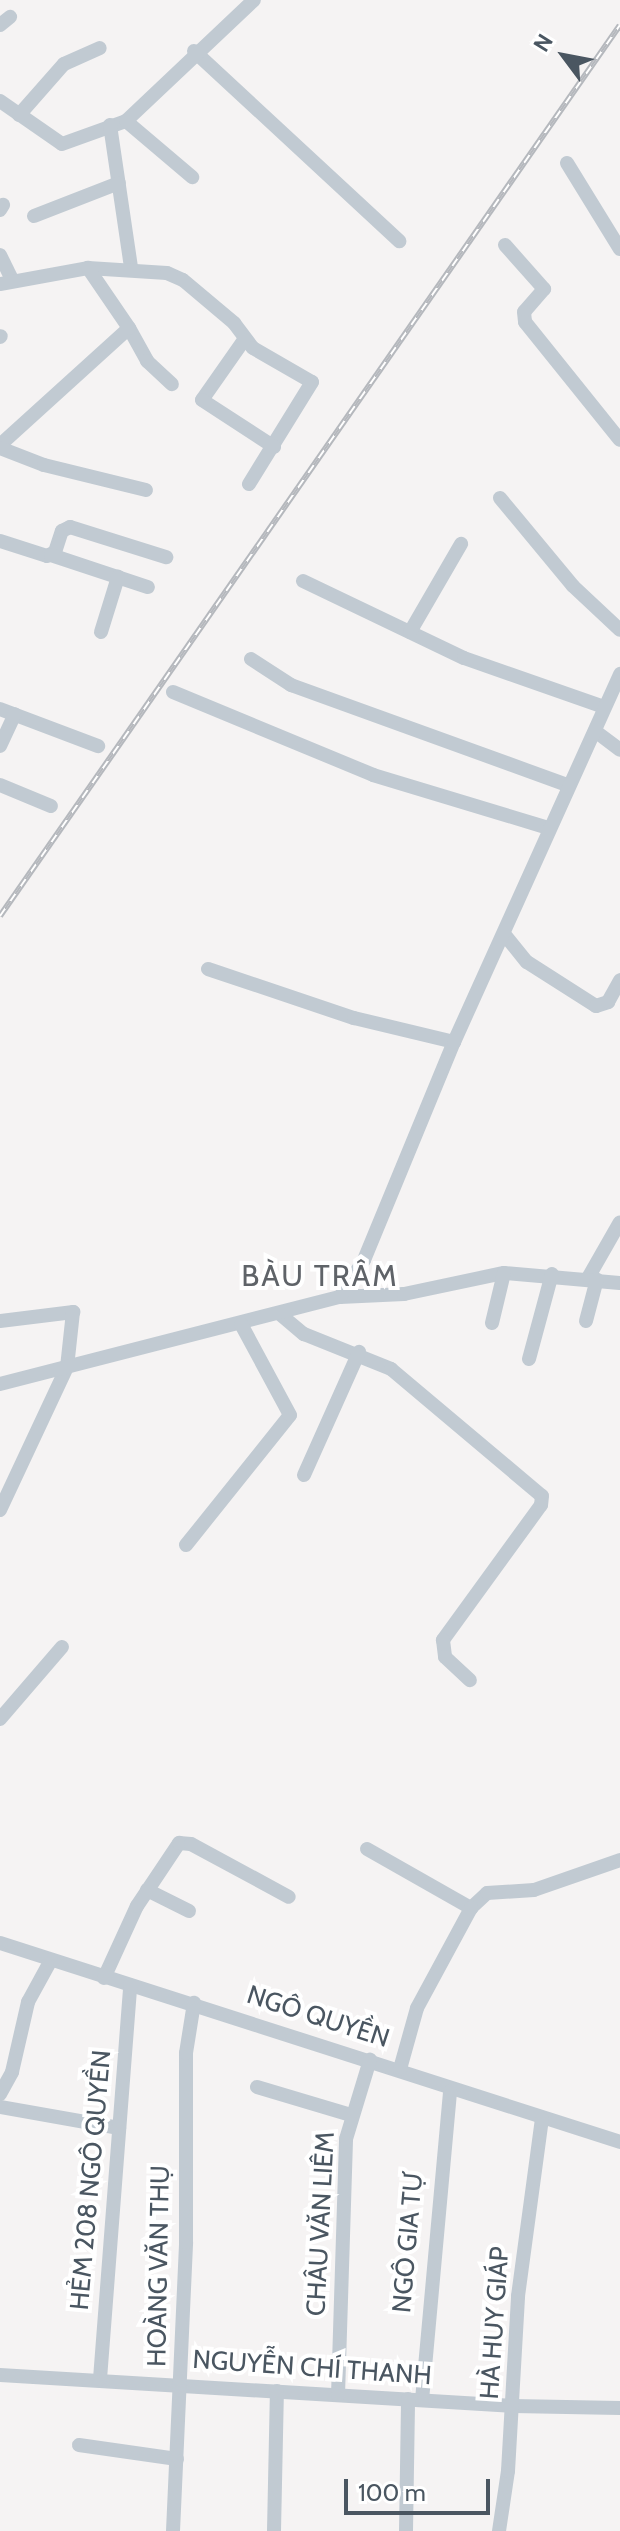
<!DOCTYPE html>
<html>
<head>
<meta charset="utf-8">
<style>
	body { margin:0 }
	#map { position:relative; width:620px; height:2531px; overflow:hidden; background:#f5f3f3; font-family:Cabin,sans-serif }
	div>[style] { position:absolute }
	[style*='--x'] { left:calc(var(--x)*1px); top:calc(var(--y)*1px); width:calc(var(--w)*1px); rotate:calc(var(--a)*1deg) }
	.minor>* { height:14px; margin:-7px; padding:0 7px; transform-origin:7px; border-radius:7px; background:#c1cad2 }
	.rail>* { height:6px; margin-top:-3px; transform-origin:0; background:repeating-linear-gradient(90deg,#fff 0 9px,#b5b8bd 0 18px); box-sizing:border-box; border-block:2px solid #b5b8bd }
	span { translate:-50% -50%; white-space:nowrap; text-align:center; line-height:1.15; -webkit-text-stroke:8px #fff; paint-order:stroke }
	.street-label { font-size:26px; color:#4a5661 }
	.quarter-label { font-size:30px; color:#5f6368; letter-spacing:2px }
	.north { position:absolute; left:524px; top:16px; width:80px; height:80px; -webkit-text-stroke:6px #fff; paint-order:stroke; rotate:302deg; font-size:22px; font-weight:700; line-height:32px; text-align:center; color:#4a5661 }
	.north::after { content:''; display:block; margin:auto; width:28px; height:36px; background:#4a5661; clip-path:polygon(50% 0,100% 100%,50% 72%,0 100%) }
	.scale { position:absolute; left:344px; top:2479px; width:146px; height:36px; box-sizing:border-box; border:4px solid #4a5661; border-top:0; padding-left:10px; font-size:24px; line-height:28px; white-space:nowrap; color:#4a5661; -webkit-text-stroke:6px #fff; paint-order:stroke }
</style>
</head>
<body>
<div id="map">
	<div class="minor">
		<i style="--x:0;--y:25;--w:13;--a:-39"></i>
		<i style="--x:194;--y:51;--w:280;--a:42.8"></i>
		<i style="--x:0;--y:101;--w:75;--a:34.7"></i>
		<i style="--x:62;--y:144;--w:68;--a:-19.8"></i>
		<i style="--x:126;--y:121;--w:176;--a:-43.4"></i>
		<i style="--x:19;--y:115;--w:68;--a:-48.6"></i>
		<i style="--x:64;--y:64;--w:39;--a:-24"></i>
		<i style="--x:126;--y:121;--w:87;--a:40.3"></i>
		<i style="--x:110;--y:125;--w:144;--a:81.6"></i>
		<i style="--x:567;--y:163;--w:101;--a:58.4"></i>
		<i style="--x:0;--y:210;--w:6;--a:-59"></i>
		<i style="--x:34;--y:216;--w:91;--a:-21.2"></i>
		<i style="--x:505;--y:245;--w:59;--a:48.4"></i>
		<i style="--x:544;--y:289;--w:30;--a:131"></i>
		<i style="--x:524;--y:312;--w:10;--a:84"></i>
		<i style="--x:525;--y:322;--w:151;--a:51.2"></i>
		<i style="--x:0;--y:255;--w:28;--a:64"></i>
		<i style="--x:0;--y:284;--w:89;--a:-10.3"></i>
		<i style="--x:88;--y:268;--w:79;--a:3.6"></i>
		<i style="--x:167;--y:273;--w:17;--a:24"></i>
		<i style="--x:183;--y:280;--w:67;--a:40.1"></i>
		<i style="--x:234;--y:323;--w:31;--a:53"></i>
		<i style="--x:253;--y:348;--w:68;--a:30"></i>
		<i style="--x:312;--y:382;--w:120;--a:121.7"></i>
		<i style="--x:129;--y:328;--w:38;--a:61"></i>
		<i style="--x:147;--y:361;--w:34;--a:43"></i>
		<i style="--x:0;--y:337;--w:1;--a:-45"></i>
		<i style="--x:244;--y:340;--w:73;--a:125"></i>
		<i style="--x:202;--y:400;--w:86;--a:33.1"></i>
		<i style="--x:0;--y:445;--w:174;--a:-42.2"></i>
		<i style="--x:129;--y:328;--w:73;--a:-124.3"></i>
		<i style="--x:0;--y:448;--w:47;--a:21.1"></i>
		<i style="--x:44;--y:465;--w:105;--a:13.8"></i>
		<i style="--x:500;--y:498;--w:114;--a:50.3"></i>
		<i style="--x:573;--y:586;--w:64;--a:43.1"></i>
		<i style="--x:0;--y:541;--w:49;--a:17.7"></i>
		<i style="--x:47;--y:556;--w:9;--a:-27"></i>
		<i style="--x:55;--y:552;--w:22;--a:-72"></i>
		<i style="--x:62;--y:531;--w:9;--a:-27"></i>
		<i style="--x:70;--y:527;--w:101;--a:17.4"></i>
		<i style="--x:51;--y:555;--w:102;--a:18.3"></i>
		<i style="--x:303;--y:581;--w:178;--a:25.6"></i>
		<i style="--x:464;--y:658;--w:148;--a:19.3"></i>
		<i style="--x:101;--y:632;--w:58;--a:-72.8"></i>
		<i style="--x:410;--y:632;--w:102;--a:-59.9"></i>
		<i style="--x:251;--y:659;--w:48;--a:33"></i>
		<i style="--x:291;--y:685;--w:294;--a:19.9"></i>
		<i style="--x:173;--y:692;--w:217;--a:22.5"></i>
		<i style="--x:373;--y:775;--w:184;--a:16.8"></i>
		<i style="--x:0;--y:709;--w:105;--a:20.7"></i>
		<i style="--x:595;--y:731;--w:31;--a:37"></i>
		<i style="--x:0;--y:746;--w:35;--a:-65"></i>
		<i style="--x:0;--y:785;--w:55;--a:22.4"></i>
		<i style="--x:504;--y:934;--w:36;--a:51"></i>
		<i style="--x:527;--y:962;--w:82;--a:32.5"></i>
		<i style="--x:596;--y:1006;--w:13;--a:-18"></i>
		<i style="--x:608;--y:1002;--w:25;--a:-61"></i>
		<i style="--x:208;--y:969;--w:154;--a:18.6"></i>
		<i style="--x:354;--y:1018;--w:103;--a:13.5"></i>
		<i style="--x:588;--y:1278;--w:64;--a:-60.3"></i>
		<i style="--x:340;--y:1297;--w:64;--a:-2.7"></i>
		<i style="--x:404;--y:1294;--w:102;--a:-11.9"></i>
		<i style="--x:504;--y:1273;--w:116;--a:4.9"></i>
		<i style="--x:281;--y:1315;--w:30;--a:40"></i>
		<i style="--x:304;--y:1334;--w:94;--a:21.9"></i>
		<i style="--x:391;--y:1369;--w:197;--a:40.1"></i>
		<i style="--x:542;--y:1496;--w:9;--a:96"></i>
		<i style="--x:541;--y:1505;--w:167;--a:126"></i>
		<i style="--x:443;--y:1640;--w:17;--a:83"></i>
		<i style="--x:445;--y:1657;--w:34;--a:43"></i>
		<i style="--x:0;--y:1321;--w:74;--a:-7"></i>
		<i style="--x:73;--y:1312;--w:55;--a:96.2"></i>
		<i style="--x:67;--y:1367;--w:158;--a:115.1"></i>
		<i style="--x:586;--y:1321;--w:43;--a:-75.3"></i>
		<i style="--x:492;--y:1323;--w:51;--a:-76.5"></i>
		<i style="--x:529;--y:1359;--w:88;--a:-74.9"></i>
		<i style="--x:0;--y:1384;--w:351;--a:-14.4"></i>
		<i style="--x:340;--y:1297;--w:44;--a:-57"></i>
		<i style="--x:364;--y:1260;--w:236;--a:-67.6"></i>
		<i style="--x:454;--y:1042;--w:404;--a:-65.7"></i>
		<i style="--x:304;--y:1475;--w:135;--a:-65.9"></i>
		<i style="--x:186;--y:1545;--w:166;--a:-51.3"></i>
		<i style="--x:290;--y:1415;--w:103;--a:-118.3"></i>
		<i style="--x:0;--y:1719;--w:95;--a:-49.3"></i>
		<i style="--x:367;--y:1849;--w:120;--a:29.6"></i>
		<i style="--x:471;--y:1908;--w:22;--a:-43"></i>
		<i style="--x:487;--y:1893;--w:47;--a:-3.7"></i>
		<i style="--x:534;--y:1890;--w:91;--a:-19.2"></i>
		<i style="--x:147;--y:1890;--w:47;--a:26.6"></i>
		<i style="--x:0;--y:1943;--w:651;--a:17.79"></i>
		<i style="--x:104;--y:1978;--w:79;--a:-65.4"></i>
		<i style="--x:137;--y:1906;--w:76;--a:-56.3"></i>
		<i style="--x:179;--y:1843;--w:12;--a:5"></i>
		<i style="--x:191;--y:1844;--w:111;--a:28.4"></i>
		<i style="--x:400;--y:2069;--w:63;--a:-74.4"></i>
		<i style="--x:417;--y:2008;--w:114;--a:-61.6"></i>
		<i style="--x:257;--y:2087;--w:98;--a:16.6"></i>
		<i style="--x:0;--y:2094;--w:25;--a:-61"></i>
		<i style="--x:12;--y:2072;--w:72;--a:-77.1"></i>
		<i style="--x:28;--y:2002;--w:48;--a:-61.3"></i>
		<i style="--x:0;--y:2107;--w:121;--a:10"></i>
		<i style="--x:0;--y:2375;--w:514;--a:3.46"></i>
		<i style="--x:513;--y:2406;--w:107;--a:1.1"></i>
		<i style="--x:100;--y:2379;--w:395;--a:-85.6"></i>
		<i style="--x:338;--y:2395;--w:256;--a:-88.2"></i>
		<i style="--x:346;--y:2139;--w:83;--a:-73.1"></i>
		<i style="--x:422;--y:2400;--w:310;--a:-84.8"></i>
		<i style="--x:79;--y:2445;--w:99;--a:8.1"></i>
		<i style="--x:173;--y:2531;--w:289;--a:-87.4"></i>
		<i style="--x:186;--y:2242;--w:189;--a:-90"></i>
		<i style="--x:186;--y:2053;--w:51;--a:-80.9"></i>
		<i style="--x:274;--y:2531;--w:140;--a:-88.8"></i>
		<i style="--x:406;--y:2531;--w:132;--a:-89.1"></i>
		<i style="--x:499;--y:2531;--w:61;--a:-81.5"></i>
		<i style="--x:508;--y:2471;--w:175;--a:-86.7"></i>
		<i style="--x:518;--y:2296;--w:179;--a:-82.3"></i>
	</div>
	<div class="rail">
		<i style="--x:0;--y:916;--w:1085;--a:-55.17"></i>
	</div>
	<div class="street-label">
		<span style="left:318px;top:2017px;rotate:18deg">NGÔ QUYỀN</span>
		<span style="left:91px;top:2180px;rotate:-85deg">HẺM 208 NGÔ QUYỀN</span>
		<span style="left:321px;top:2224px;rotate:-87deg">CHÂU VĂN LIÊM</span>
		<span style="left:408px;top:2243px;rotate:-85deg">NGÔ GIA TỰ</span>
		<span style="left:159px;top:2266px;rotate:-89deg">HOÀNG VĂN THỤ</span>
		<span style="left:495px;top:2323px;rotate:-86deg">HÀ HUY GIÁP</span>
		<span style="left:312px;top:2368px;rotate:4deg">NGUYỄN CHÍ THANH</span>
	</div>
	<div class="quarter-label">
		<span style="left:320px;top:1276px">BÀU TRÂM</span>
	</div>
	<div class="north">N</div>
	<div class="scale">100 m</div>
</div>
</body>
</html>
